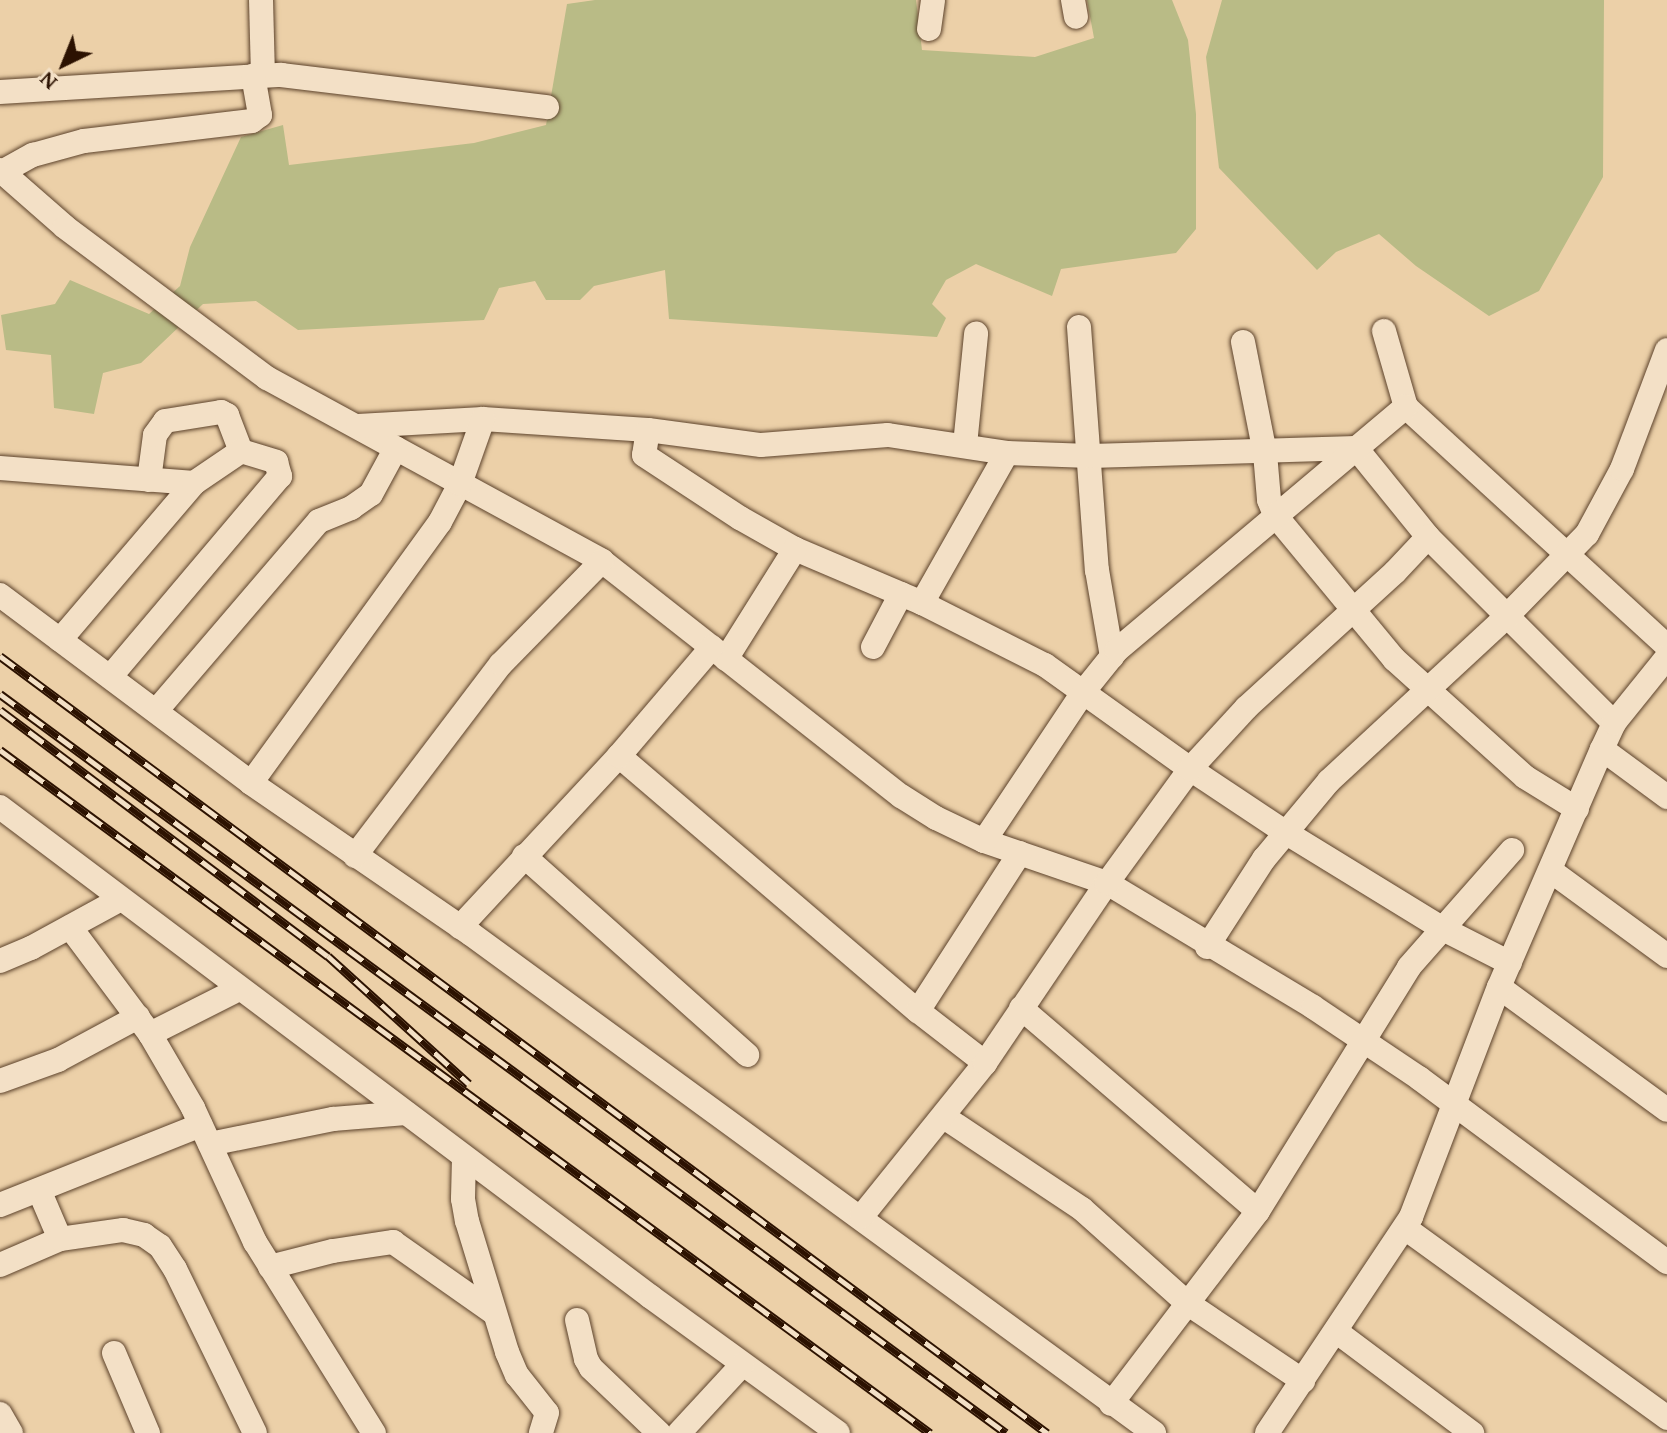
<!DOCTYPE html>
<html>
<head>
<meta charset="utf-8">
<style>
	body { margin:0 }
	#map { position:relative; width:1667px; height:1433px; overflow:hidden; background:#ecd0a8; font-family:"Gentium Book Plus",serif }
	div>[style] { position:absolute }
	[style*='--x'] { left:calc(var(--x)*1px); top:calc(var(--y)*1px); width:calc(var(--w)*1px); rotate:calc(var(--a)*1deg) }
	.green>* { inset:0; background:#b9bb86 }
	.roads { filter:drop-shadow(0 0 2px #5c422b) drop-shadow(0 0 2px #5c422b) }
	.street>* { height:24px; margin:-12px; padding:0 12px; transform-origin:12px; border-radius:12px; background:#f3e0c6 }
	.rail>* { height:9px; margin-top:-4.5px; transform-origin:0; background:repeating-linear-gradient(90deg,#f3e0c6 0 18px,#2c1201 0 36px); box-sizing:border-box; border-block:2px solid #2c1201 }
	span { translate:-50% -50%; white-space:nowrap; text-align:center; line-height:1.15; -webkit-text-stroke:7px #f3e0c6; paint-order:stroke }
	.north { position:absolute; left:24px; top:24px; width:80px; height:80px; -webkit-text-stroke:6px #f3e0c6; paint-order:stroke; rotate:223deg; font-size:22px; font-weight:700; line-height:32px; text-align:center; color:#2c1201 }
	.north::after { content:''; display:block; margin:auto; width:28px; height:36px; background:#2c1201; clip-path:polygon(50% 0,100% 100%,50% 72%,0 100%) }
</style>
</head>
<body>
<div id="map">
	<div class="green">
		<i style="clip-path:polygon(595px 0,916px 0,922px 50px,1035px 57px,1094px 38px,1087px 0,1172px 0,1188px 40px,1196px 114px,1196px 229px,1176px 253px,1061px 269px,1052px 296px,976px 264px,946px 280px,932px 304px,946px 318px,937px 337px,669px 319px,665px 270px,594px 286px,580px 300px,546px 300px,535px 281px,499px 288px,484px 320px,298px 330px,256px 301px,203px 304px,141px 363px,103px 373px,94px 414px,54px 408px,51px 355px,6px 350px,1px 315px,55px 304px,70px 280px,149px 314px,180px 286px,190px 247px,241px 137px,283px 125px,289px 165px,474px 143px,546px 125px,567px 4px)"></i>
		<i style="clip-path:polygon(1222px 0,1604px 0,1603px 177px,1539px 291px,1489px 316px,1416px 266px,1379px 234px,1336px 252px,1317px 270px,1219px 168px,1206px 57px)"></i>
	</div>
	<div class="roads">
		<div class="street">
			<i style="--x:261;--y:0;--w:75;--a:88.5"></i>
			<i style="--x:1073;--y:0;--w:17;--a:80"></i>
			<i style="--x:929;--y:29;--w:29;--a:-82"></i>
			<i style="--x:0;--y:92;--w:282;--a:-3.5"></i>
			<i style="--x:281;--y:75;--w:268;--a:6.9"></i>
			<i style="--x:0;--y:170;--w:86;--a:41.2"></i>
			<i style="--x:65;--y:227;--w:252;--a:36.8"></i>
			<i style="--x:267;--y:378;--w:382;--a:28.6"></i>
			<i style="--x:602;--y:561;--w:380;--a:38.2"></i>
			<i style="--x:901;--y:796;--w:41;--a:32.2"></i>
			<i style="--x:936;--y:818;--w:53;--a:25.6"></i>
			<i style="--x:984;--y:841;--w:130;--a:18.9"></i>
			<i style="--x:1107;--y:883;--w:240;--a:31"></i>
			<i style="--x:1313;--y:1007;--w:128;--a:33.8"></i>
			<i style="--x:1419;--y:1078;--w:309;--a:36.6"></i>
			<i style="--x:0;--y:173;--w:38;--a:-29"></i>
			<i style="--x:33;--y:155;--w:53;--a:-15.4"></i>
			<i style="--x:84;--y:141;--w:169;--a:-6.8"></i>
			<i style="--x:252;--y:121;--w:10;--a:-37"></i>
			<i style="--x:260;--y:115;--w:40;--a:-100"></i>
			<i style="--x:1079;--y:327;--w:244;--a:85.8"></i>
			<i style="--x:1097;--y:570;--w:88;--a:80.2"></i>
			<i style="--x:1384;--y:331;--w:79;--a:73.9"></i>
			<i style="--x:1406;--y:407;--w:354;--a:42.5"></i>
			<i style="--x:1243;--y:342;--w:113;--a:78.8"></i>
			<i style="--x:1265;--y:453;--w:47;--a:85.1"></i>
			<i style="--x:1269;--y:500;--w:16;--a:68"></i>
			<i style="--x:1275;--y:515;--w:187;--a:50.4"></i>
			<i style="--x:1394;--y:659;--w:176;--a:42"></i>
			<i style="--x:1525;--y:777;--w:61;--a:31.6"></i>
			<i style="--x:358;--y:426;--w:125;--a:-3.2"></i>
			<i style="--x:483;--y:419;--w:165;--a:3.8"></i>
			<i style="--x:648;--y:430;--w:114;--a:7.6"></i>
			<i style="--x:761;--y:445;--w:127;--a:-4.5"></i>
			<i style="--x:888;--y:435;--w:120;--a:8.6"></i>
			<i style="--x:1007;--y:453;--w:83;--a:2.1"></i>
			<i style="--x:1090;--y:456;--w:266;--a:-1.7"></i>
			<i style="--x:1356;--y:448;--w:114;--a:51"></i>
			<i style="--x:1428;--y:537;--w:263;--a:45"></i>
			<i style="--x:648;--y:430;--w:25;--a:99"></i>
			<i style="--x:644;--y:455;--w:115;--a:33.3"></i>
			<i style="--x:740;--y:518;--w:63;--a:29.4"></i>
			<i style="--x:795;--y:549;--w:138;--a:23"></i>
			<i style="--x:922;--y:603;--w:138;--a:26.8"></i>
			<i style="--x:1045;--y:665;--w:178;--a:35.6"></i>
			<i style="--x:1190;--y:769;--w:114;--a:33.6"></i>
			<i style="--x:1285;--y:832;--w:185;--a:31.5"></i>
			<i style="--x:1443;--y:929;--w:75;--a:26.9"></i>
			<i style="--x:965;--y:445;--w:112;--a:-84.3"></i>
			<i style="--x:0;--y:468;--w:195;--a:4.4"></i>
			<i style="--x:149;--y:480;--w:45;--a:-82.4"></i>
			<i style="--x:155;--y:435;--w:17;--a:-54"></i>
			<i style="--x:165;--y:421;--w:57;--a:-9.1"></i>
			<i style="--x:221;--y:412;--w:7;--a:27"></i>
			<i style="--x:227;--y:415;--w:39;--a:69"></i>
			<i style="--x:0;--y:595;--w:314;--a:36.8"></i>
			<i style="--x:251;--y:783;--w:267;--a:34.5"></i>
			<i style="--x:471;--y:934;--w:846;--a:36.15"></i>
			<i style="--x:922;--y:603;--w:172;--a:-60.5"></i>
			<i style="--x:60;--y:640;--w:206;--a:-49.5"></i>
			<i style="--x:194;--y:483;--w:57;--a:-34.2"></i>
			<i style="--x:241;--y:451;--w:37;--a:17"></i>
			<i style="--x:276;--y:462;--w:15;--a:74"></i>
			<i style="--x:280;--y:476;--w:262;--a:130.2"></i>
			<i style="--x:873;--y:647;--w:60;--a:-62.2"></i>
			<i style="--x:726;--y:659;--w:130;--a:-57.9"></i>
			<i style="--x:156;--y:711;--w:250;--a:-49.4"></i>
			<i style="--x:319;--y:521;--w:35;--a:-22"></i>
			<i style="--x:351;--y:508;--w:24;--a:-35"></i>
			<i style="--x:371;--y:494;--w:52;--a:-61.5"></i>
			<i style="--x:1602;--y:749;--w:81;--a:36.4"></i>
			<i style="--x:619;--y:756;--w:393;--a:40.5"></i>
			<i style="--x:918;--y:1011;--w:85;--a:37.8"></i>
			<i style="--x:251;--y:783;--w:322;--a:-54.1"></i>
			<i style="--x:440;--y:522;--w:43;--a:-62.2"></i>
			<i style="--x:460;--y:484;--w:69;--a:-70.5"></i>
			<i style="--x:0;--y:807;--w:815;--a:36.97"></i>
			<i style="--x:651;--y:1297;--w:231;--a:36"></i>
			<i style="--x:984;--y:841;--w:180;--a:-56.3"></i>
			<i style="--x:1084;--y:691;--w:53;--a:-51.2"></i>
			<i style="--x:1117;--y:650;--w:378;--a:-40.1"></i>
			<i style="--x:355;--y:856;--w:241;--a:-52.8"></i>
			<i style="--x:501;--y:664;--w:144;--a:-45.6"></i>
			<i style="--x:524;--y:856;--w:299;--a:41.7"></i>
			<i style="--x:1551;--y:871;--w:144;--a:36.2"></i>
			<i style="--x:70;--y:927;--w:134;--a:53.2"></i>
			<i style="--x:150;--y:1034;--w:86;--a:59.8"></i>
			<i style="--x:193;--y:1108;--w:148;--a:65.2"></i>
			<i style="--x:255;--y:1242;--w:225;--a:58.1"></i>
			<i style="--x:460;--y:927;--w:233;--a:-47.1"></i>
			<i style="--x:619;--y:756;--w:143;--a:-49.5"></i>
			<i style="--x:1207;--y:947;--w:105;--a:-57.1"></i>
			<i style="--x:1264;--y:859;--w:102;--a:-50.2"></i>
			<i style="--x:1329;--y:781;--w:241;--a:-42.8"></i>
			<i style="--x:1506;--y:617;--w:116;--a:-45.7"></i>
			<i style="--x:1587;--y:534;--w:74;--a:-61.7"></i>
			<i style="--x:1622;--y:469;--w:127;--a:-69.3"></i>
			<i style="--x:0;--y:961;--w:34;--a:-23"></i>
			<i style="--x:31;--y:948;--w:100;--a:-28.6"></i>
			<i style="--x:1499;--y:987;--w:208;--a:36.2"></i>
			<i style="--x:1021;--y:1008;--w:312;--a:40.6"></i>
			<i style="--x:918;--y:1011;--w:188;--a:-57.2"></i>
			<i style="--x:150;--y:1034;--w:100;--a:-26.8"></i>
			<i style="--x:0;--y:1081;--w:62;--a:-19.9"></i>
			<i style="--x:58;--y:1060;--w:91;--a:-28.3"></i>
			<i style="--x:944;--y:1117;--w:166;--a:33.7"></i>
			<i style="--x:1082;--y:1209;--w:141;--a:41.8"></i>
			<i style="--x:1187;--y:1303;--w:140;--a:33.9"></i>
			<i style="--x:210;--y:1144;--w:126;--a:-11.5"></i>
			<i style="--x:333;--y:1119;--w:73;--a:-4.7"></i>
			<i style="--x:464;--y:1157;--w:42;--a:91.4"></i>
			<i style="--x:463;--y:1199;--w:22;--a:80"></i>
			<i style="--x:467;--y:1221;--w:137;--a:73"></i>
			<i style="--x:507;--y:1352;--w:25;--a:67"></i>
			<i style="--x:517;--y:1375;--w:48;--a:51.7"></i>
			<i style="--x:547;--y:1413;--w:21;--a:107"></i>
			<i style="--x:39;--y:1190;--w:53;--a:66.8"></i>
			<i style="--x:0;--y:1205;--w:216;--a:-21.7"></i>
			<i style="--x:862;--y:1216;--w:196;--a:-51.2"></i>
			<i style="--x:985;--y:1063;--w:217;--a:-55.9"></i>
			<i style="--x:1107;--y:883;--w:141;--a:-53.9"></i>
			<i style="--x:1190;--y:769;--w:83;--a:-47.4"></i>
			<i style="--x:1246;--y:708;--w:202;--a:-42.4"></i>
			<i style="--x:1395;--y:572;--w:48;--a:-46.7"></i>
			<i style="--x:1405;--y:1228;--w:324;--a:35.9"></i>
			<i style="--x:0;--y:1265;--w:65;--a:-23.4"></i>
			<i style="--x:60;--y:1239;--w:64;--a:-8.1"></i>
			<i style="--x:123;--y:1230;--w:22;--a:13"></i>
			<i style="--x:144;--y:1235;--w:19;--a:35"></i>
			<i style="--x:160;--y:1246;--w:27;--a:57"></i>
			<i style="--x:175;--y:1269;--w:182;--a:64"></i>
			<i style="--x:270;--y:1267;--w:65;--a:-14.3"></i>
			<i style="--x:333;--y:1251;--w:61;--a:-8.5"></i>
			<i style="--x:393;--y:1242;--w:123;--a:35.1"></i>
			<i style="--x:577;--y:1320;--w:40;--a:77"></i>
			<i style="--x:586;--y:1359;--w:10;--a:61"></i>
			<i style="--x:591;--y:1368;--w:94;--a:43.7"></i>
			<i style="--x:1337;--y:1332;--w:169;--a:36.8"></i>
			<i style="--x:114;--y:1353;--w:87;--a:67"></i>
			<i style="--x:1111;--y:1404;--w:243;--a:-52.7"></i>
			<i style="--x:1258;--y:1211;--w:287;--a:-58.2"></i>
			<i style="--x:1409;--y:967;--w:156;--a:-48.6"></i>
			<i style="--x:0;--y:1414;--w:22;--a:60"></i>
			<i style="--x:679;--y:1433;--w:93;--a:-47.2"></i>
			<i style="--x:1267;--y:1433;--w:260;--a:-56.3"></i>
			<i style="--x:1411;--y:1217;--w:246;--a:-69.1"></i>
			<i style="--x:1499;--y:987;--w:259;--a:-66.6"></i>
			<i style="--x:1602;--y:749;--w:29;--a:-65"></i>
			<i style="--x:1614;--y:723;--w:85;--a:-51.2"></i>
		</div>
	</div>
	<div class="rail">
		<i style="--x:0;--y:656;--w:1304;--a:36.58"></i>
		<i style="--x:0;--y:694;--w:1248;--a:36.3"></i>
		<i style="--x:0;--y:710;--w:410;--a:36.9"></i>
		<i style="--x:328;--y:956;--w:190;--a:42.2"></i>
		<i style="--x:0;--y:750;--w:1154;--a:36.29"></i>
	</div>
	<div class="north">N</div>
</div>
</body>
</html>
